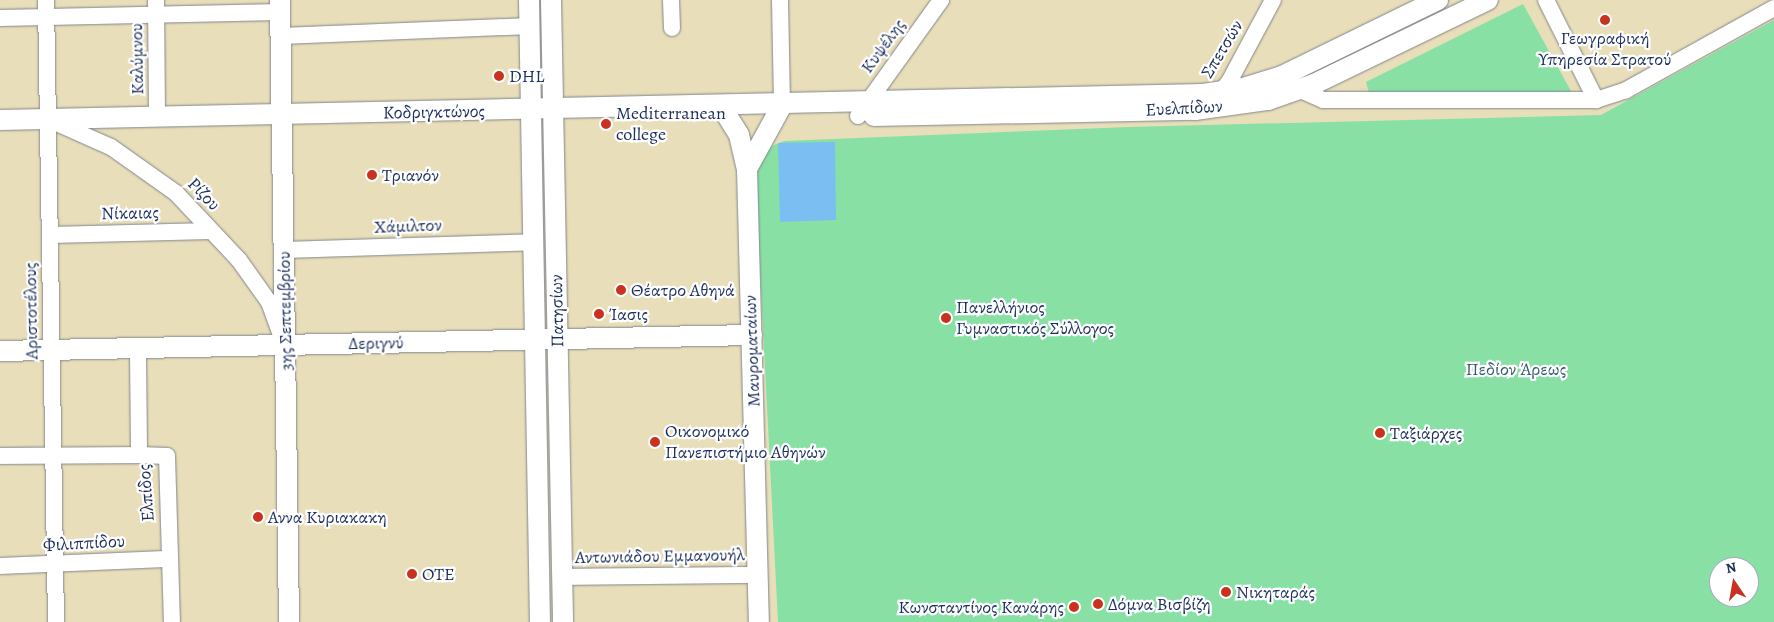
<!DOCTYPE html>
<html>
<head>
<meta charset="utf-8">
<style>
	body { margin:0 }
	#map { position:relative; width:1774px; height:622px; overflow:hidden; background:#e8deb9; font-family:Alegreya,serif }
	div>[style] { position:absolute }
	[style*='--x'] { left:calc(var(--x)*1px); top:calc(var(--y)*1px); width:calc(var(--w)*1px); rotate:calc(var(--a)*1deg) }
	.green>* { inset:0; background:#88e0a5 }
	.water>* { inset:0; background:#7bbef1 }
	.roads { filter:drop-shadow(0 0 1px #82868c) drop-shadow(0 0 1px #82868c) }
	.minor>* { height:16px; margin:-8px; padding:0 8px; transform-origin:8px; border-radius:8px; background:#fff }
	.major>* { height:20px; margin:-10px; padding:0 10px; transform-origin:10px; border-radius:10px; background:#fff }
	.dots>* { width:14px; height:14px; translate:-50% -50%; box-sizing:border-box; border:2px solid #fff; border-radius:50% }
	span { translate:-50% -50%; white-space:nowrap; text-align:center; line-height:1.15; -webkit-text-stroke:4.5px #fff; paint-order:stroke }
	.poi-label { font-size:18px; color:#1b2f5e }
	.left { translate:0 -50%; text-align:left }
	.right { translate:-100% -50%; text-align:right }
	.street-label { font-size:18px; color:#1b2f5e }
	.park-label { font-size:18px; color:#365b70 }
	.north { position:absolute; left:1709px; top:557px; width:50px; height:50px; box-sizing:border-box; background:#fff; border:1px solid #a4acbf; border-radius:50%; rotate:348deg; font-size:14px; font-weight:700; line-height:20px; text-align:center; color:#1b2f5e }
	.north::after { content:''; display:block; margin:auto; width:18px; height:22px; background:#c8321e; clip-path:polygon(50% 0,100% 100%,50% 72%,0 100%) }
</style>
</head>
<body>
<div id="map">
	<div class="green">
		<i style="clip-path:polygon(1523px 4px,1572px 93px,1369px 93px,1366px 82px)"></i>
		<i style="clip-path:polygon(evenodd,1774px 20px,1774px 622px,778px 622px,755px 171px,767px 151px,774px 145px,784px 141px,1128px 127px,1601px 115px,1774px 20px,1719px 567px,1749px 567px,1749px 597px,1719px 597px,1719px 567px)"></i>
	</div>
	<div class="water">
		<i style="clip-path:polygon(835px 142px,836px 220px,780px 222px,778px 143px)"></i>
	</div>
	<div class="roads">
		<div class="minor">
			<i style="--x:46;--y:0;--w:622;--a:89.08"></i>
			<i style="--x:156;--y:0;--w:118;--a:89.5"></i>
			<i style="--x:671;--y:0;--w:28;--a:88"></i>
			<i style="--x:780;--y:0;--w:105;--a:88.9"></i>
			<i style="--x:1546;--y:0;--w:112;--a:63.4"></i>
			<i style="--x:0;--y:18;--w:281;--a:-1.2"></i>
			<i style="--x:281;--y:36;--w:249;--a:-2.3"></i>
			<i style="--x:1300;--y:90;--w:25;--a:23"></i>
			<i style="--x:1323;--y:100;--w:273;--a:0"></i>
			<i style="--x:1596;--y:100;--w:32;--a:-18"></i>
			<i style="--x:1626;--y:90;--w:169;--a:-29"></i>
			<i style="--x:1216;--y:97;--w:20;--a:-49"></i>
			<i style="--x:1229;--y:82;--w:93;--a:-61.8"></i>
			<i style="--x:858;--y:116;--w:143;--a:-54.4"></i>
			<i style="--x:52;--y:121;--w:64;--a:23.8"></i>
			<i style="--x:111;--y:147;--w:80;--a:35.3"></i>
			<i style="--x:176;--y:193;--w:92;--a:46.8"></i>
			<i style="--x:239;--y:260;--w:52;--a:54.5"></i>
			<i style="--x:269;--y:302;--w:38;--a:70"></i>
			<i style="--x:50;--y:235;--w:161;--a:-1.4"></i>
			<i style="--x:284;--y:250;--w:249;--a:-1.8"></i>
			<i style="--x:138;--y:354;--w:101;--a:89.4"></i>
			<i style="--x:139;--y:455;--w:28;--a:2"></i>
			<i style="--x:167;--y:456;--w:166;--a:88.3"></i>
			<i style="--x:0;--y:456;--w:139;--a:-0.4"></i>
			<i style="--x:0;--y:566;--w:169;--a:-2.4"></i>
			<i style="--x:562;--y:577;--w:196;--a:-0.6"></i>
		</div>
		<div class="major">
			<i style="--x:280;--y:0;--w:622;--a:89.17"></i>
			<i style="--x:529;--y:0;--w:622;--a:88.99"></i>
			<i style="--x:551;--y:0;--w:622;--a:88.89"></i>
			<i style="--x:721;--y:106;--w:34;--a:58"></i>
			<i style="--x:739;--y:135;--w:35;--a:77"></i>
			<i style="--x:747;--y:169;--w:453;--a:88.5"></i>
			<i style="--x:874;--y:116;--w:321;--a:-1.1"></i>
			<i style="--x:1195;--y:110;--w:74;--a:-7.8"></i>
			<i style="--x:1268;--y:100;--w:49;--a:-19.2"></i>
			<i style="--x:1314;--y:84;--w:193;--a:-25.8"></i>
			<i style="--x:0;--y:120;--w:1203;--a:-1.24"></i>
			<i style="--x:1203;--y:94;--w:40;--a:-8.5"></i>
			<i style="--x:1243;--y:88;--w:39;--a:-17"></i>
			<i style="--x:1280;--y:77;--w:176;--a:-26"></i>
			<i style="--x:747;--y:169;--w:73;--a:-61.3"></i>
			<i style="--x:0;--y:351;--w:752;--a:-1.22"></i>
		</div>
	</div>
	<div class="dots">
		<i style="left:1605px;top:20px;background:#c8321e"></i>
		<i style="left:499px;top:76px;background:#c8321e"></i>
		<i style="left:606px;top:124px;background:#c8321e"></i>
		<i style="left:372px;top:175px;background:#c8321e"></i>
		<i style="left:621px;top:290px;background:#c8321e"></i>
		<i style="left:599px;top:314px;background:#c8321e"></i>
		<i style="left:946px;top:318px;background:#c8321e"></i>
		<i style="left:1380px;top:433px;background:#c8321e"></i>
		<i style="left:655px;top:442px;background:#c8321e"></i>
		<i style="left:258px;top:517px;background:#c8321e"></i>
		<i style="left:412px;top:574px;background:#c8321e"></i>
		<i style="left:1226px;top:592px;background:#c8321e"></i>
		<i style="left:1098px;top:604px;background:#c8321e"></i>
		<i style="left:1074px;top:607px;background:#c8321e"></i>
	</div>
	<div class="poi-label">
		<span style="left:1605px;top:49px">Γεωγραφική<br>Υπηρεσία Στρατού</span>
		<span class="left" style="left:509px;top:76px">DHL</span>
		<span class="left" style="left:616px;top:124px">Mediterranean<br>college</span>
		<span class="left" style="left:382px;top:175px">Τριανόν</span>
		<span class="left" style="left:631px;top:290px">Θέατρο Αθηνά</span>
		<span class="left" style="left:956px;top:318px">Πανελλήνιος<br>Γυμναστικός Σύλλογος</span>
		<span class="left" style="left:609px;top:314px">Ίασις</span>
		<span class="left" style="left:665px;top:442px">Οικονομικό<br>Πανεπιστήμιο Αθηνών</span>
		<span class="left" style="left:1390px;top:433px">Ταξιάρχες</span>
		<span class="left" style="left:268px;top:517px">Αννα Κυριακακη</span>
		<span class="left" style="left:422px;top:574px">ΟΤΕ</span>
		<span class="left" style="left:1236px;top:592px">Νικηταράς</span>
		<span class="left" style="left:1108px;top:604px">Δόμνα Βισβίζη</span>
		<span class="right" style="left:1064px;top:607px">Κωνσταντίνος Κανάρης</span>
	</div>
	<div class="street-label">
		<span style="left:883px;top:46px;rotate:-54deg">Κυψέλης</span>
		<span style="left:1222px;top:49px;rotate:-59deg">Σπετσών</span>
		<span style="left:137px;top:59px;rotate:-91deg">Καλύμνου</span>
		<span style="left:1184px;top:108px;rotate:-3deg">Ευελπίδων</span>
		<span style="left:434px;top:112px;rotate:-1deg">Κοδριγκτώνος</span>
		<span style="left:204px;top:194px;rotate:46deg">Ρίζου</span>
		<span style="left:130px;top:213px;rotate:-1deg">Νίκαιας</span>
		<span style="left:408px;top:226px;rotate:-2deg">Χάμιλτον</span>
		<span style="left:31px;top:311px;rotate:-91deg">Αριστοτέλους</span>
		<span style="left:285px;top:311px;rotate:-91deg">3ης Σεπτεμβρίου</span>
		<span style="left:557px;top:311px;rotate:-91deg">Πατησίων</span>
		<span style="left:376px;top:343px;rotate:-1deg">Δεριγνύ</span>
		<span style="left:752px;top:351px;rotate:-92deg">Μαυροματαίων</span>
		<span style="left:146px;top:493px;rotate:-94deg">Ελπίδος</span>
		<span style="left:84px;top:543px;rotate:-3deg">Φιλιππίδου</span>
		<span style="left:660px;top:556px;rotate:-1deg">Αντωνιάδου Εμμανουήλ</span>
	</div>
	<div class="park-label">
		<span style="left:1516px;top:369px">Πεδίον Άρεως</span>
	</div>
	<div class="north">N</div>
</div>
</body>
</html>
